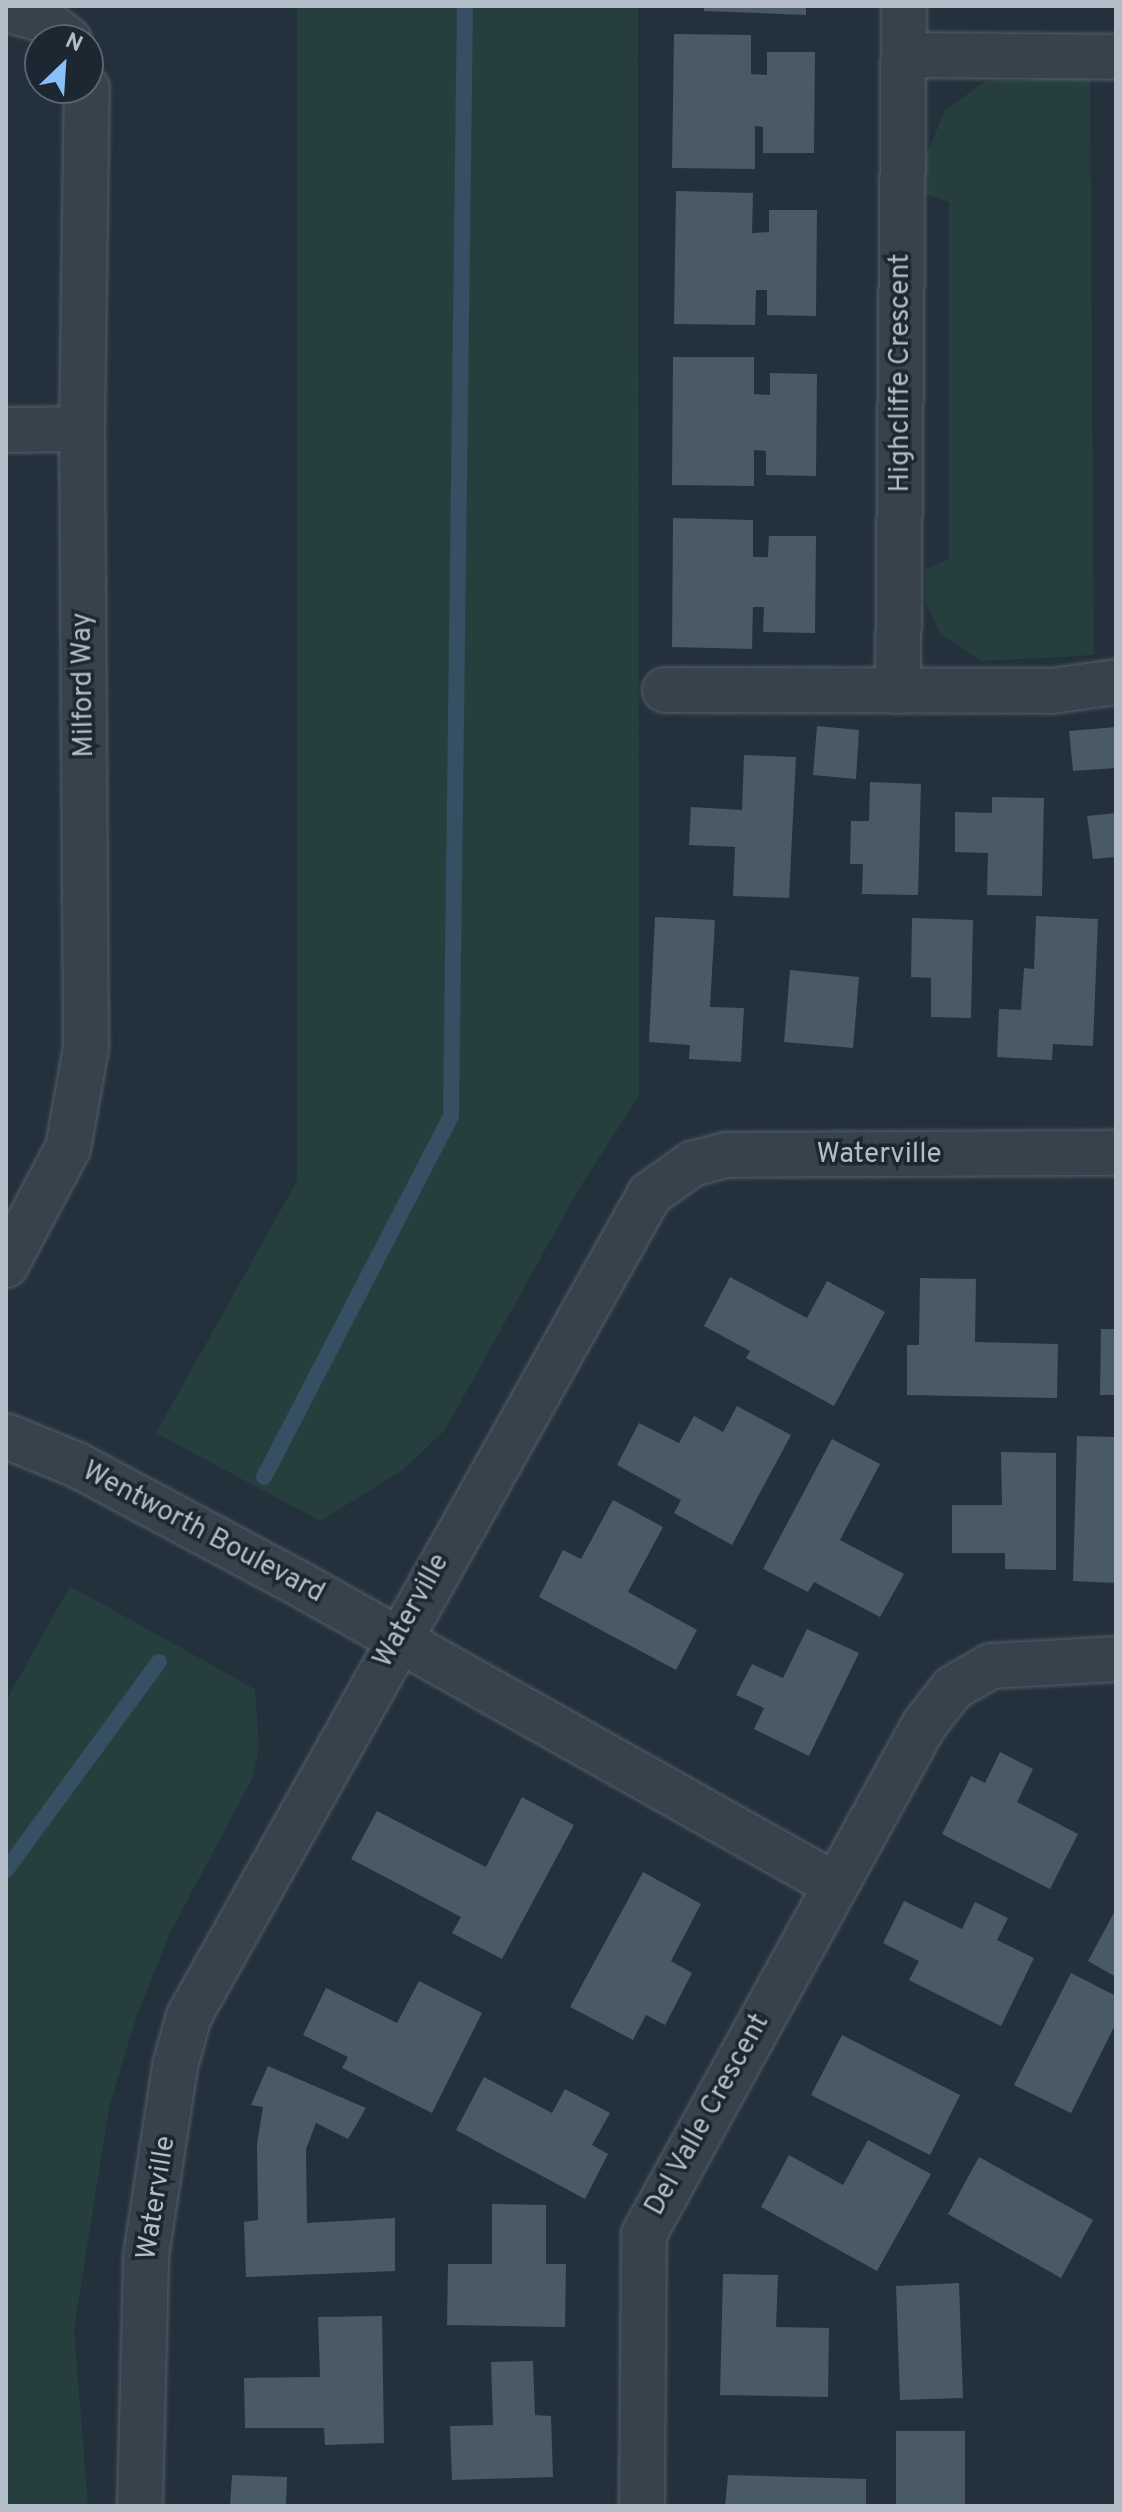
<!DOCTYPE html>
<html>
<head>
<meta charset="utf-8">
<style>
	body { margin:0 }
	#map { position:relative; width:1122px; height:2512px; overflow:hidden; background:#23313c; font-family:Overpass,sans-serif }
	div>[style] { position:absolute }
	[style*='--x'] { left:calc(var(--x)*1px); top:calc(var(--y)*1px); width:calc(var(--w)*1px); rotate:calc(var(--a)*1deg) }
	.green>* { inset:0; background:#263f3e }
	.stream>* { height:16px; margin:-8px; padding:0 8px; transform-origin:8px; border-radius:8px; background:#364f63 }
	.building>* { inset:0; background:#495965 }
	.roads { filter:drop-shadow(0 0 2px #55606a) drop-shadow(0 0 2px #55606a) }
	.street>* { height:44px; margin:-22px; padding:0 22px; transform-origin:22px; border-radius:22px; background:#37424c }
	span { translate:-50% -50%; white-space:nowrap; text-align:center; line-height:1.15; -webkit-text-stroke:7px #1c2731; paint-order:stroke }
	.street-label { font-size:28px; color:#b2bdc8 }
	.frame { position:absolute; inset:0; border:8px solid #b2bdc8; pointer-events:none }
	.north { position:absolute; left:24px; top:24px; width:80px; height:80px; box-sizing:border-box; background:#1c2731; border:2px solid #58636d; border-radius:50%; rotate:25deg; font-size:22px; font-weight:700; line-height:32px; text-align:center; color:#b2bdc8 }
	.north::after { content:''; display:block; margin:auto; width:28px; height:36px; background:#88c1f8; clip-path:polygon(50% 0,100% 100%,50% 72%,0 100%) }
</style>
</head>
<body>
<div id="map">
	<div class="green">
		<i style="clip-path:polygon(297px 6px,638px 6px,639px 1096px,580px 1187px,445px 1430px,403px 1470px,320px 1521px,156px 1433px,297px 1181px)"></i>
		<i style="clip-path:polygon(1090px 78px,1094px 655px,981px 661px,940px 633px,926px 604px,926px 569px,949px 559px,949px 202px,925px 194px,925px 159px,945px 110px,986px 81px)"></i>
		<i style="clip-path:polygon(70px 1586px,255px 1689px,259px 1747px,253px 1777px,171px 1931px,136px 2017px,109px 2108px,74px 2329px,88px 2506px,6px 2506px,6px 1701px)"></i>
	</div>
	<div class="stream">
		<i style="--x:264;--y:1477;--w:406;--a:-62.6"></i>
		<i style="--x:451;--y:1117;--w:1111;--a:-89.28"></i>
		<i style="--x:6;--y:1870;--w:258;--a:-53.7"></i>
	</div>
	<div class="building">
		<i style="clip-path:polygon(704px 6px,806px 6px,806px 15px,704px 11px)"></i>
		<i style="clip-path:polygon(674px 34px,751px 35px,751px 74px,767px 75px,767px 52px,815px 52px,814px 153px,763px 153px,763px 127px,755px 126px,755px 169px,672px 168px)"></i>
		<i style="clip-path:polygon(676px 191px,753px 193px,752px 233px,769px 232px,769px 210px,817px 210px,816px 316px,767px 315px,767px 290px,756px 290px,755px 325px,674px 324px)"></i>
		<i style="clip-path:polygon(673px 357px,754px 357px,754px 394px,770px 395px,770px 373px,817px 374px,816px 476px,766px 475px,766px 451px,754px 450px,754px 486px,672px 485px)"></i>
		<i style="clip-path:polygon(673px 518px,753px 520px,753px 557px,768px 557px,769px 536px,816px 536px,815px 633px,763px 632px,764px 607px,753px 607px,752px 649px,672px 647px)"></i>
		<i style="clip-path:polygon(817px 726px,859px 730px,856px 779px,813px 775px)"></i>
		<i style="clip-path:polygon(1116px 727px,1116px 768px,1073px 771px,1069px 731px)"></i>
		<i style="clip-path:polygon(744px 755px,796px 757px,789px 898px,733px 896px,735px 847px,689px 845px,691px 807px,742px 810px)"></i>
		<i style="clip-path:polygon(870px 782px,921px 784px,918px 895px,862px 894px,863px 864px,850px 864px,851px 821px,869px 821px)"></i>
		<i style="clip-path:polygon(992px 797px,1044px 798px,1042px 896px,987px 895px,988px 853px,955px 852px,955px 812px,992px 813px)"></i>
		<i style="clip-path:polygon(1116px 813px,1116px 857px,1093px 859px,1087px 816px)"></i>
		<i style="clip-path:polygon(1036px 916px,1098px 919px,1093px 1046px,1053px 1044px,1052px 1060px,997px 1057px,999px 1009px,1021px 1010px,1024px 968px,1034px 969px)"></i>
		<i style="clip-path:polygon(655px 917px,715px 920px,710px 1007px,744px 1008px,741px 1062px,689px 1059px,690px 1045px,649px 1042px)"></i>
		<i style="clip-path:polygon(912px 918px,973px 920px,971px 1018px,931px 1017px,931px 978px,911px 977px)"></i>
		<i style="clip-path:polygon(790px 970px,859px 977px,853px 1048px,784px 1042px)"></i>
		<i style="clip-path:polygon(730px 1277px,807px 1318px,827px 1281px,885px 1312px,834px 1406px,746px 1358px,750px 1351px,704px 1326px)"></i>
		<i style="clip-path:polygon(920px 1278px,976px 1279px,975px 1342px,1058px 1344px,1057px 1398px,907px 1395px,907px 1345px,919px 1345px)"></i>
		<i style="clip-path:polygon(1101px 1329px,1116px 1329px,1116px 1395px,1100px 1395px)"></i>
		<i style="clip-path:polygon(737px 1406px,791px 1435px,732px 1545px,674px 1513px,681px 1500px,617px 1465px,639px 1423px,679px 1443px,694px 1416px,723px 1432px)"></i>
		<i style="clip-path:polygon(1077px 1436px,1116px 1437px,1116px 1583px,1073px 1581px)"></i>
		<i style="clip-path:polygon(832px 1439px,880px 1464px,840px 1540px,904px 1574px,880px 1617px,814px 1582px,808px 1592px,763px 1569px)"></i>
		<i style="clip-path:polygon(1001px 1452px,1056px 1453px,1056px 1570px,1005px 1569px,1005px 1553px,952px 1553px,952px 1505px,1002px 1505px)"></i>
		<i style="clip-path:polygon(613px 1500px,663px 1527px,628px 1592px,697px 1630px,676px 1670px,539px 1597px,563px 1550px,581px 1559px)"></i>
		<i style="clip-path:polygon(807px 1629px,859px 1653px,809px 1756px,754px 1729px,764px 1708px,736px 1695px,752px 1664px,783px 1678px)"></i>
		<i style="clip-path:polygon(1000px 1752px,1033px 1769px,1017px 1802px,1078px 1834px,1050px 1889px,942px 1834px,971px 1776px,985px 1783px)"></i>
		<i style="clip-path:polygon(522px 1797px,574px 1825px,502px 1959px,452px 1933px,461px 1917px,351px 1859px,377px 1811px,486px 1867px)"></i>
		<i style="clip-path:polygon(643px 1872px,701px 1904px,671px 1961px,692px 1973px,665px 2025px,646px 2015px,633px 2040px,570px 2007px)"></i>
		<i style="clip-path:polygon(904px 1901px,962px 1929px,975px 1902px,1008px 1918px,997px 1940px,1034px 1958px,1001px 2026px,909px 1980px,919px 1961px,883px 1943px)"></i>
		<i style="clip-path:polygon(1116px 1909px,1116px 1977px,1088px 1961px)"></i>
		<i style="clip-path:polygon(1071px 1973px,1116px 1996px,1116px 2023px,1071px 2113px,1014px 2085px)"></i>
		<i style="clip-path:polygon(419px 1981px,482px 2013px,432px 2113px,342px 2068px,348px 2057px,303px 2035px,326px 1988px,397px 2023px)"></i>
		<i style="clip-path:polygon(842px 2035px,960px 2095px,930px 2155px,811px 2095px)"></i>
		<i style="clip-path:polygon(268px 2066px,366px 2108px,348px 2139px,316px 2123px,306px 2149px,307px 2223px,395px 2218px,395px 2271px,246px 2277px,244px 2222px,258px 2220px,257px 2144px,263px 2107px,251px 2105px)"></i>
		<i style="clip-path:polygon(484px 2077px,552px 2113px,565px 2089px,610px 2113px,592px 2145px,608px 2154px,585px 2199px,456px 2130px)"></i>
		<i style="clip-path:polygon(868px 2140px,931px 2174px,877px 2271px,761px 2207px,789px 2155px,843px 2185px)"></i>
		<i style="clip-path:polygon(979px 2157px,1093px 2220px,1061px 2278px,948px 2214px)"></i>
		<i style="clip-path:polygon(492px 2204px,546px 2205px,546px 2264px,566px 2264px,565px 2327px,447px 2325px,448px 2264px,492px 2264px)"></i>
		<i style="clip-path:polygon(723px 2274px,778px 2275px,776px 2327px,829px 2328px,828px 2397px,720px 2395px)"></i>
		<i style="clip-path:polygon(959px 2283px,963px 2398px,900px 2400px,896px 2286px)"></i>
		<i style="clip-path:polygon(382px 2316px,384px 2443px,325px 2445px,324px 2428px,245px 2428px,244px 2378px,320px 2377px,318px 2317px)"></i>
		<i style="clip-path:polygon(533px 2361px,535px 2415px,551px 2416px,553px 2477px,452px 2480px,450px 2426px,493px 2425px,491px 2362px)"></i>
		<i style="clip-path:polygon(896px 2431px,965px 2431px,965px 2506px,896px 2506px)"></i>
		<i style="clip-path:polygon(232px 2475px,287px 2477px,286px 2506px,230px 2506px)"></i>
		<i style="clip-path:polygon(728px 2475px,866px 2479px,866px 2506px,725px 2506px)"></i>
	</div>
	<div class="roads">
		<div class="street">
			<i style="--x:6;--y:9;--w:37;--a:16"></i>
			<i style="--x:42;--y:19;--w:34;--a:38"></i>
			<i style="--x:904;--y:55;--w:212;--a:0.5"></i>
			<i style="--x:6;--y:430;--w:76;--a:-0.8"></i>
			<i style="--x:665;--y:690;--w:386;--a:0.1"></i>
			<i style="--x:1051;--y:691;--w:66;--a:-7.9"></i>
			<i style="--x:898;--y:691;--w:685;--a:-89.5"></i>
			<i style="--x:6;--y:1265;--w:132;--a:-62.1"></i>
			<i style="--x:68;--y:1148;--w:102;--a:-79.8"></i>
			<i style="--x:86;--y:1048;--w:619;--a:-90.37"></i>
			<i style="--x:82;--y:429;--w:341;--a:-89.2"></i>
			<i style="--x:6;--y:1436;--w:77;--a:22.2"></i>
			<i style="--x:77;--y:1465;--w:251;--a:28.1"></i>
			<i style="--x:298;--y:1583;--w:616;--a:29.35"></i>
			<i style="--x:140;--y:2506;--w:250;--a:-88.6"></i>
			<i style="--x:146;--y:2256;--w:192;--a:-81.3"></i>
			<i style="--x:175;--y:2066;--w:52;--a:-74.4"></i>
			<i style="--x:189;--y:2016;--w:942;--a:-60.72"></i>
			<i style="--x:650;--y:1194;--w:52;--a:-35.5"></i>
			<i style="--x:692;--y:1164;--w:35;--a:-15"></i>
			<i style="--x:726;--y:1155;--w:390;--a:-0.3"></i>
			<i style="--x:642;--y:2506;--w:272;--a:-89.6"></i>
			<i style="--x:644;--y:2234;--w:581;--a:-61.18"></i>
			<i style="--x:924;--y:1725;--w:47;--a:-51.9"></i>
			<i style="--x:953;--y:1688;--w:44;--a:-30.1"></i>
			<i style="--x:991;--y:1666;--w:125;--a:-3.2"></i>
		</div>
	</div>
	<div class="street-label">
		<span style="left:901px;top:373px;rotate:-90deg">Highcliffe Crescent</span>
		<span style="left:84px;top:685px;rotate:-91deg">Milford Way</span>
		<span style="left:879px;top:1155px">Waterville</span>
		<span style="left:203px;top:1533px;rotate:28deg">Wentworth Boulevard</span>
		<span style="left:412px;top:1611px;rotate:-61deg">Waterville</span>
		<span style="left:708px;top:2115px;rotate:-61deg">Del Valle Crescent</span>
		<span style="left:157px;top:2198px;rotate:-81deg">Waterville</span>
	</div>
	<div class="frame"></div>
	<div class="north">N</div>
</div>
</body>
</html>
